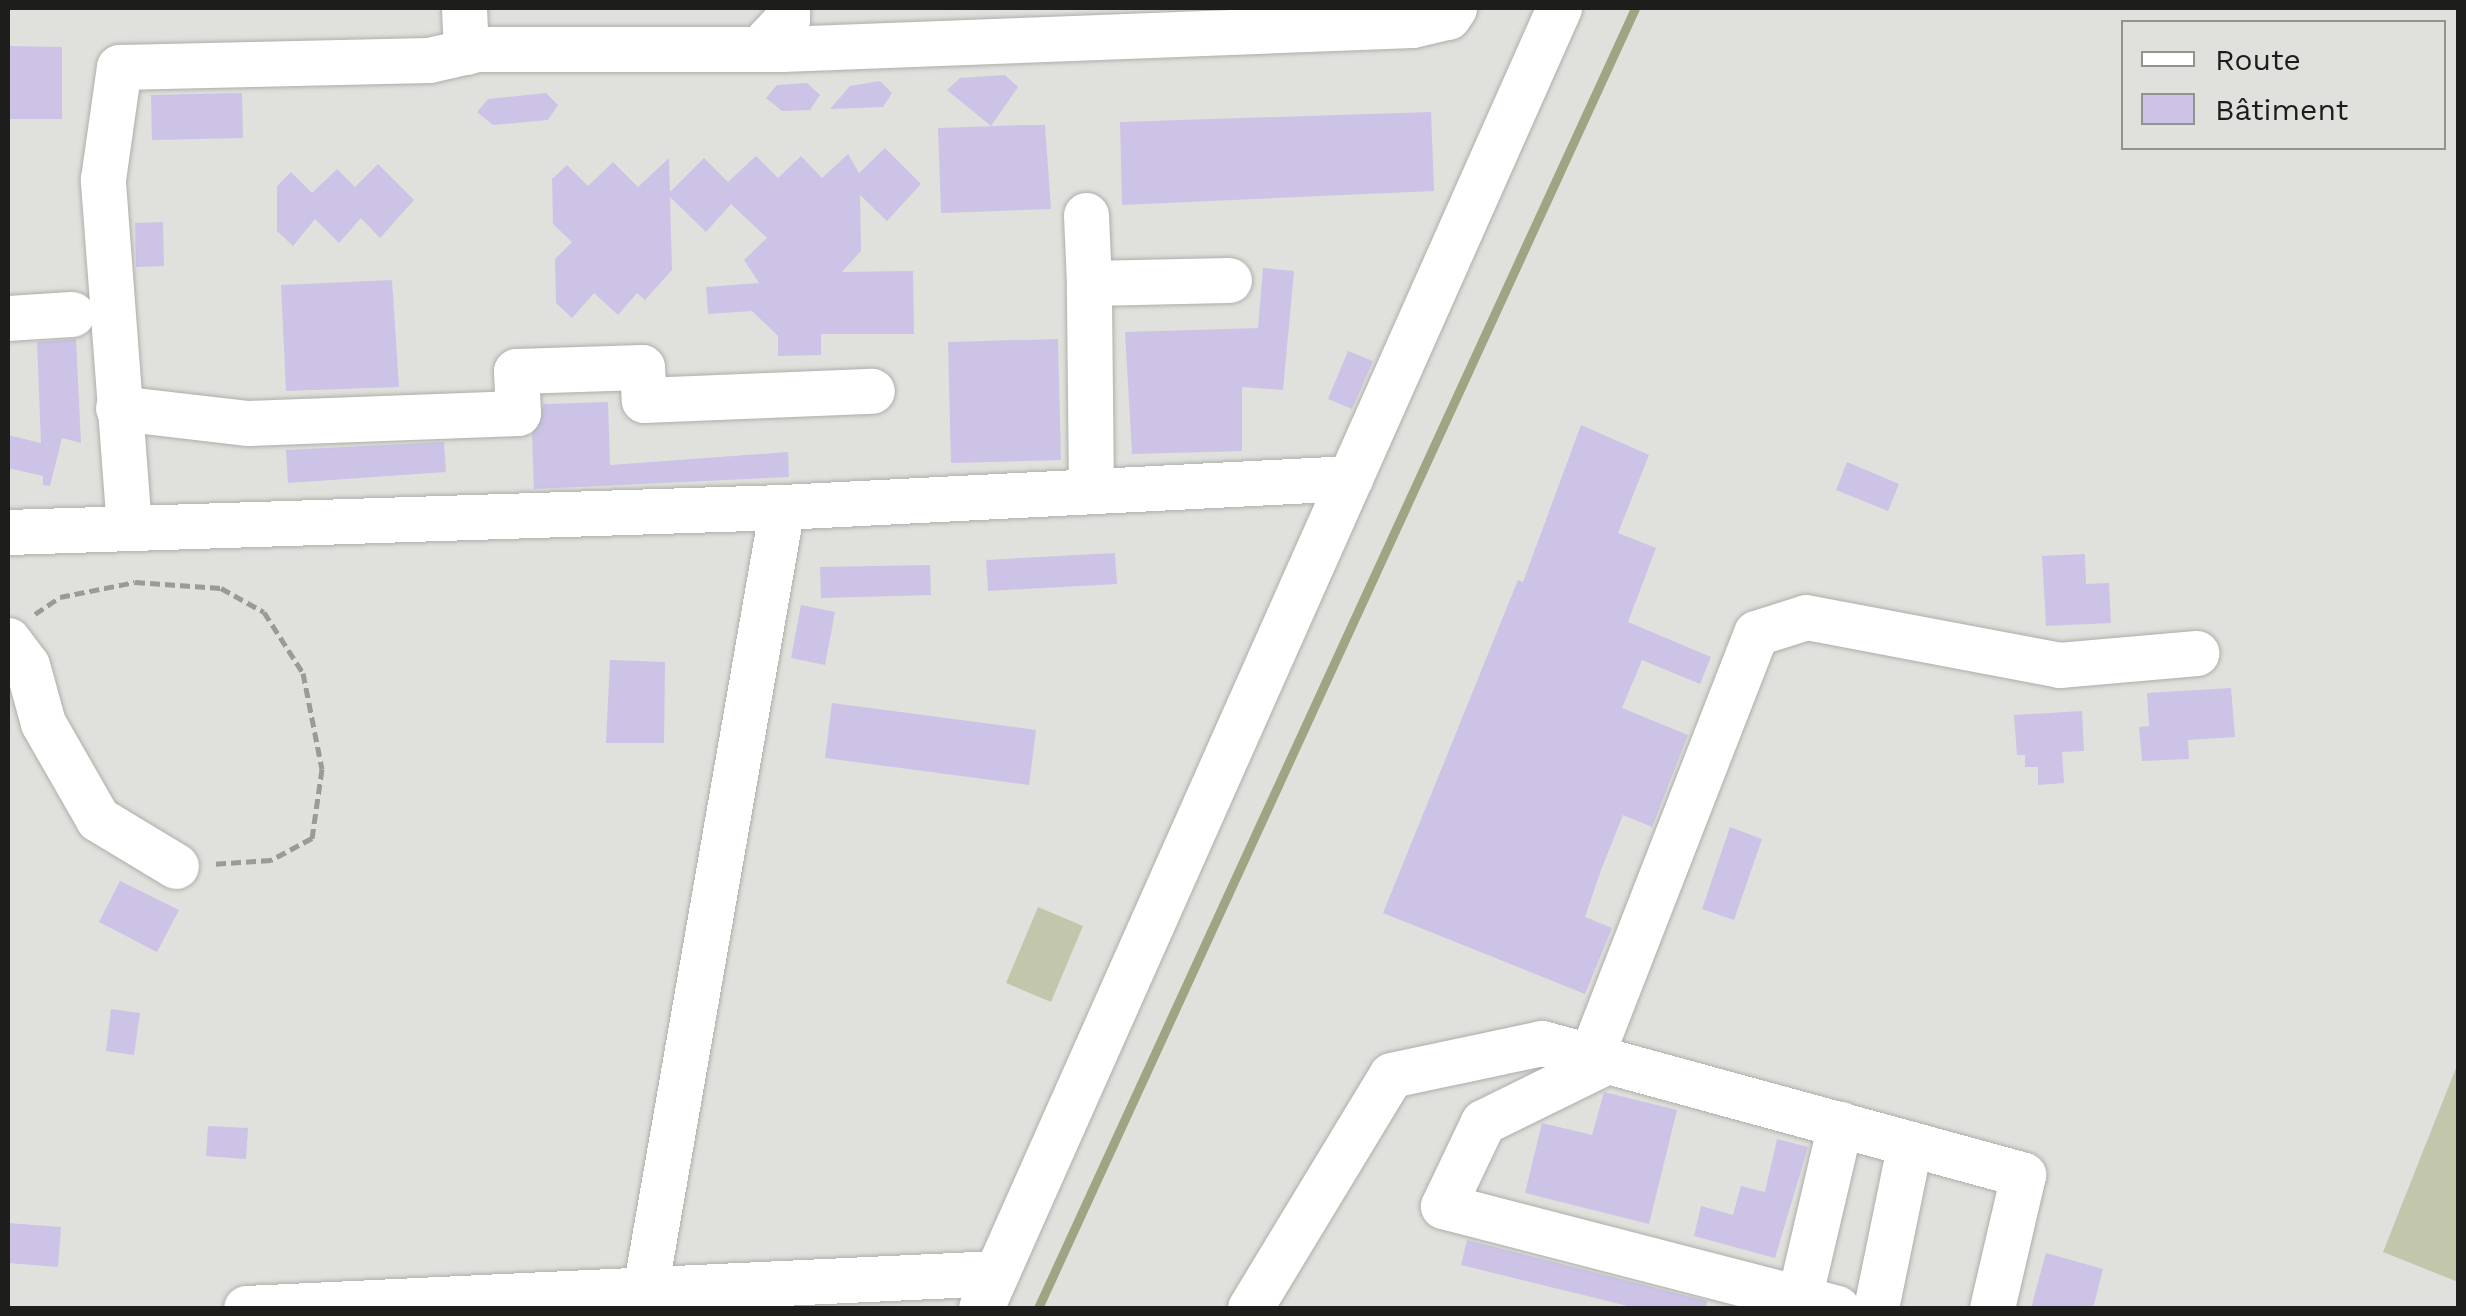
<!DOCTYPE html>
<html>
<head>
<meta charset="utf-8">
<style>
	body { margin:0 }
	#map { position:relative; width:2466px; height:1316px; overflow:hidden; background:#e0e1dc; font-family:"Work Sans",sans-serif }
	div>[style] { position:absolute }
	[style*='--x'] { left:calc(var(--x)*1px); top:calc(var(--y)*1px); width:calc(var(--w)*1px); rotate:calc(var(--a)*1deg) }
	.green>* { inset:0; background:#c2c7ac }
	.stream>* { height:9px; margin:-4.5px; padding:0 4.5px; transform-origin:4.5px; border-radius:4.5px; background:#9fa582 }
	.building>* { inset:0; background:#ccc3e6 }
	.path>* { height:5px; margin-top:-2.5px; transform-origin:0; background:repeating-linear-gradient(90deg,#9a9a97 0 10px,transparent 0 15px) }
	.roads { filter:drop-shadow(0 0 2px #adaeaa) drop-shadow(0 0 2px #adaeaa) }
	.minor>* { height:45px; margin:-22.5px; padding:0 22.5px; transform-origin:22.5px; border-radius:22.5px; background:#fff }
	span { translate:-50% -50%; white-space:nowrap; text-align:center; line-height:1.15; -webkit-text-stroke:8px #e0e1dc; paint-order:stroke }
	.frame { position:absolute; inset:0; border:10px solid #1d1d1c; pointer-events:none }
	.legend { position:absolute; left:2121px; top:20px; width:325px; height:130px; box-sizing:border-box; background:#e0e1dc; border:2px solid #92938f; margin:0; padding:12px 18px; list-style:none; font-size:30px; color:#1d1d1c }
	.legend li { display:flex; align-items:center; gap:20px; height:50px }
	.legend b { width:50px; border:2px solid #92938f }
</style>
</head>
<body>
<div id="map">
	<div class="green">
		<i style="clip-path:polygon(1038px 907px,1083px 926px,1051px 1002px,1006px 983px)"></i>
		<i style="clip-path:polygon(2458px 1063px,2458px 1282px,2383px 1252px)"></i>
	</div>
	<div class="stream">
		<i style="--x:1038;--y:1308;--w:1431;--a:-65.33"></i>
	</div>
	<div class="building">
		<i style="clip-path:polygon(8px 46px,62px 47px,62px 119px,8px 119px)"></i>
		<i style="clip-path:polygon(1005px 75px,1018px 87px,991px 126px,947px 90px,960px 78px)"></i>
		<i style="clip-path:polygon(880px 81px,892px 93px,883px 107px,830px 109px,850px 86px)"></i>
		<i style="clip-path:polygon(807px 83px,820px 95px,810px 110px,782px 111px,766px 98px,777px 85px)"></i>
		<i style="clip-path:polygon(242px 93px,243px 138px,152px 140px,151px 95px)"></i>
		<i style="clip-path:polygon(546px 93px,558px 105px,548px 120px,493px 125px,477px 112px,488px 99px)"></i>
		<i style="clip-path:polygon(1431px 112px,1434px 191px,1122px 205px,1120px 122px)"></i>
		<i style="clip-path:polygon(1023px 125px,1045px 125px,1051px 209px,941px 213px,938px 128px)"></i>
		<i style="clip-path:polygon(885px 148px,921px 184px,887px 221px,860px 195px,861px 251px,842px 272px,913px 271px,914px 334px,821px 334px,821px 355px,778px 356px,778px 336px,752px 311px,708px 314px,706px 287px,759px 283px,744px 260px,767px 238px,731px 204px,706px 232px,670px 197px,672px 270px,645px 300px,637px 293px,618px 315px,594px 293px,572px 318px,556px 303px,555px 259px,572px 242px,553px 224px,552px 179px,567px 165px,588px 186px,613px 162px,638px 187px,669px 158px,670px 192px,704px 158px,728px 182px,756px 156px,778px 178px,801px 156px,822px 178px,848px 154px,859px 173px)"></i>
		<i style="clip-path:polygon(378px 164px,414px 200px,380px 238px,361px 218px,339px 243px,315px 219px,293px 246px,277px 231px,277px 186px,291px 172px,312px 193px,337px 169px,355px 187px)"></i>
		<i style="clip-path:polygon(163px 222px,164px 266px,136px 267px,135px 223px)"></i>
		<i style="clip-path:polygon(1263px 268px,1294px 271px,1283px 390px,1242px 387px,1242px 451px,1132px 454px,1125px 332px,1258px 328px)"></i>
		<i style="clip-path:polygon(392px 280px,399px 387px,286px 391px,281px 285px)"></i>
		<i style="clip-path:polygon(76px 339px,81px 443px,62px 438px,50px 486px,43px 485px,43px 476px,8px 468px,8px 435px,41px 443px,37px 342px)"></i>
		<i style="clip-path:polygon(1058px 339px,1061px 460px,951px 463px,948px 342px)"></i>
		<i style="clip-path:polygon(1348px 351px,1373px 361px,1352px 409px,1328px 399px)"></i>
		<i style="clip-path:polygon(608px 402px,610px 465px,788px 452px,789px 477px,534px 489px,532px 435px,544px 404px)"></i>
		<i style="clip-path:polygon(1581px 425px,1649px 455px,1618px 533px,1656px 548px,1628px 622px,1711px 657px,1700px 684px,1642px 660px,1622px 708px,1688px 735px,1652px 827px,1623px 815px,1601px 870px,1585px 917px,1612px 928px,1585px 994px,1383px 913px,1518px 580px,1523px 582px)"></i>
		<i style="clip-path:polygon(444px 442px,446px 472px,288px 483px,286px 450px)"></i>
		<i style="clip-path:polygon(1847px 462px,1899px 484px,1888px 511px,1836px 490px)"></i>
		<i style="clip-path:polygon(1115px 553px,1117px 584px,988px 591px,986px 560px)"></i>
		<i style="clip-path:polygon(2085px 554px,2086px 584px,2109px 583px,2111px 623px,2046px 626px,2042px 556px)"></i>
		<i style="clip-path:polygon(930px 565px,931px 595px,821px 598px,820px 567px)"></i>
		<i style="clip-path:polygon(801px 605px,835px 612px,825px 665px,791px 658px)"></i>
		<i style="clip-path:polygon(610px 660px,665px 662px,664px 743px,606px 743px)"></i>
		<i style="clip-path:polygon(2231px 688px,2235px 737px,2188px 740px,2189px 759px,2142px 761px,2139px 727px,2149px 726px,2147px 693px)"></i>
		<i style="clip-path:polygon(832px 703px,1036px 730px,1029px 785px,825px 758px)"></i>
		<i style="clip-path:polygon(2082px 711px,2084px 751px,2062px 752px,2064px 783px,2038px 785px,2038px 767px,2025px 767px,2025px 755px,2017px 755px,2014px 715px)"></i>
		<i style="clip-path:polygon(1730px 827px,1762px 839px,1734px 920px,1702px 909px)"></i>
		<i style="clip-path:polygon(120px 881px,179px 910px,157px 952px,99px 922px)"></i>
		<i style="clip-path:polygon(111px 1009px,140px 1013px,134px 1055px,106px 1051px)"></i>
		<i style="clip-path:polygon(1604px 1092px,1677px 1110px,1649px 1224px,1525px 1193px,1542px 1123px,1592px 1135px)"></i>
		<i style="clip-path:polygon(208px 1126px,248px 1128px,246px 1159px,206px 1156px)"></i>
		<i style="clip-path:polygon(1777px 1139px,1808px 1147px,1775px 1258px,1694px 1236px,1701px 1206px,1733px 1215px,1741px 1186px,1765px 1192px)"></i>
		<i style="clip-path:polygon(8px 1223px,61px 1227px,58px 1267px,8px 1263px)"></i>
		<i style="clip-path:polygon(1467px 1240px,1707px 1301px,1706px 1308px,1636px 1308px,1461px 1265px)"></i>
		<i style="clip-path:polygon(2046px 1253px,2103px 1269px,2093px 1308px,2031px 1308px)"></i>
	</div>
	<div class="path">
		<i style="--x:35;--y:614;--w:30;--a:-34"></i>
		<i style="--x:60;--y:597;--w:76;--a:-11.3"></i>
		<i style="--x:135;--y:582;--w:86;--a:4"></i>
		<i style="--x:221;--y:588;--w:49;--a:29.2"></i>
		<i style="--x:264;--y:612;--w:72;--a:57.4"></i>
		<i style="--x:303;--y:673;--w:98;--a:78.8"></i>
		<i style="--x:322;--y:769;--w:70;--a:98.2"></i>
		<i style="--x:312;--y:838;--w:47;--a:151.8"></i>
		<i style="--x:271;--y:860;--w:60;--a:176.2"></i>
	</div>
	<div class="roads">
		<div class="minor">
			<i style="--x:464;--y:8;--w:44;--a:87.4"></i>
			<i style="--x:759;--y:49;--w:41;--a:-47"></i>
			<i style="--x:787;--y:19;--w:11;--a:-90"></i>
			<i style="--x:1086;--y:215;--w:68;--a:87.5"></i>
			<i style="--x:8;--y:318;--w:64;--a:-3.6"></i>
			<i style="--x:118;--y:408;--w:131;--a:6.6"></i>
			<i style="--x:248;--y:423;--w:270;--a:-2.1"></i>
			<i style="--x:518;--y:413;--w:42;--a:-92.7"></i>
			<i style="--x:516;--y:371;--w:126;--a:-1.8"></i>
			<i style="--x:642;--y:367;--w:33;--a:87"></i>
			<i style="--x:644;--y:400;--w:228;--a:-2.3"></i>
			<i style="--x:1091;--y:491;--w:208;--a:-90.6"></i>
			<i style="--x:1089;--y:283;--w:140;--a:-1.2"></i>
			<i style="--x:129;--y:528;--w:350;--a:-94.3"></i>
			<i style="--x:103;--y:179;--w:113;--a:-81.9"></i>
			<i style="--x:119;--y:67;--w:310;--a:-1.3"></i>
			<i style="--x:429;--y:60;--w:49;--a:-12.9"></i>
			<i style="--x:477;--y:49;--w:305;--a:0"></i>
			<i style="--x:782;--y:49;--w:630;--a:-2.18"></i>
			<i style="--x:1412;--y:25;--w:37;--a:-13"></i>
			<i style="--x:1448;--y:17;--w:11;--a:-56"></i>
			<i style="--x:8;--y:532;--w:774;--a:-1.85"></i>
			<i style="--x:782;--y:507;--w:569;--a:-2.92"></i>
			<i style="--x:8;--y:640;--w:31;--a:53"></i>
			<i style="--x:27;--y:665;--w:60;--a:74.6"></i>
			<i style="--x:43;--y:723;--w:111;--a:60.2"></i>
			<i style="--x:98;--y:819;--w:91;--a:31.1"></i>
			<i style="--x:1591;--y:1056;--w:454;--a:-68.7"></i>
			<i style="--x:1756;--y:633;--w:52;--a:-17.7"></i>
			<i style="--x:1806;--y:617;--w:258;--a:10.7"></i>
			<i style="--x:2059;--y:665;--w:138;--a:-5"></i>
			<i style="--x:1607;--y:1061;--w:138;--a:153.8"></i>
			<i style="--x:1483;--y:1122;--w:93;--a:115.5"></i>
			<i style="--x:1443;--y:1206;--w:407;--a:14.5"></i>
			<i style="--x:645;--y:1290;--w:795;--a:-80.08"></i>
			<i style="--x:1799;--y:1299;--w:180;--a:-76.8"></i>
			<i style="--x:246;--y:1308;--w:751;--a:-2.67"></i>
			<i style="--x:981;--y:1308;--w:1423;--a:-66.03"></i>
			<i style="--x:1250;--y:1308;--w:272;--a:-58.8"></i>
			<i style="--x:1391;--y:1075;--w:154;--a:-12"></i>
			<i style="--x:1542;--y:1043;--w:499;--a:15.3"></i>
			<i style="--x:2023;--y:1175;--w:137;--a:103.1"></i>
			<i style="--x:1876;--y:1308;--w:168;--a:-78.4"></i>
		</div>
	</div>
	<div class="frame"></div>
	<ul class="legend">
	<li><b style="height:12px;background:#fff"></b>Route</li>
	<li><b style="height:28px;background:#ccc3e6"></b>Bâtiment</li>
	</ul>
</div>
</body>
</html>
